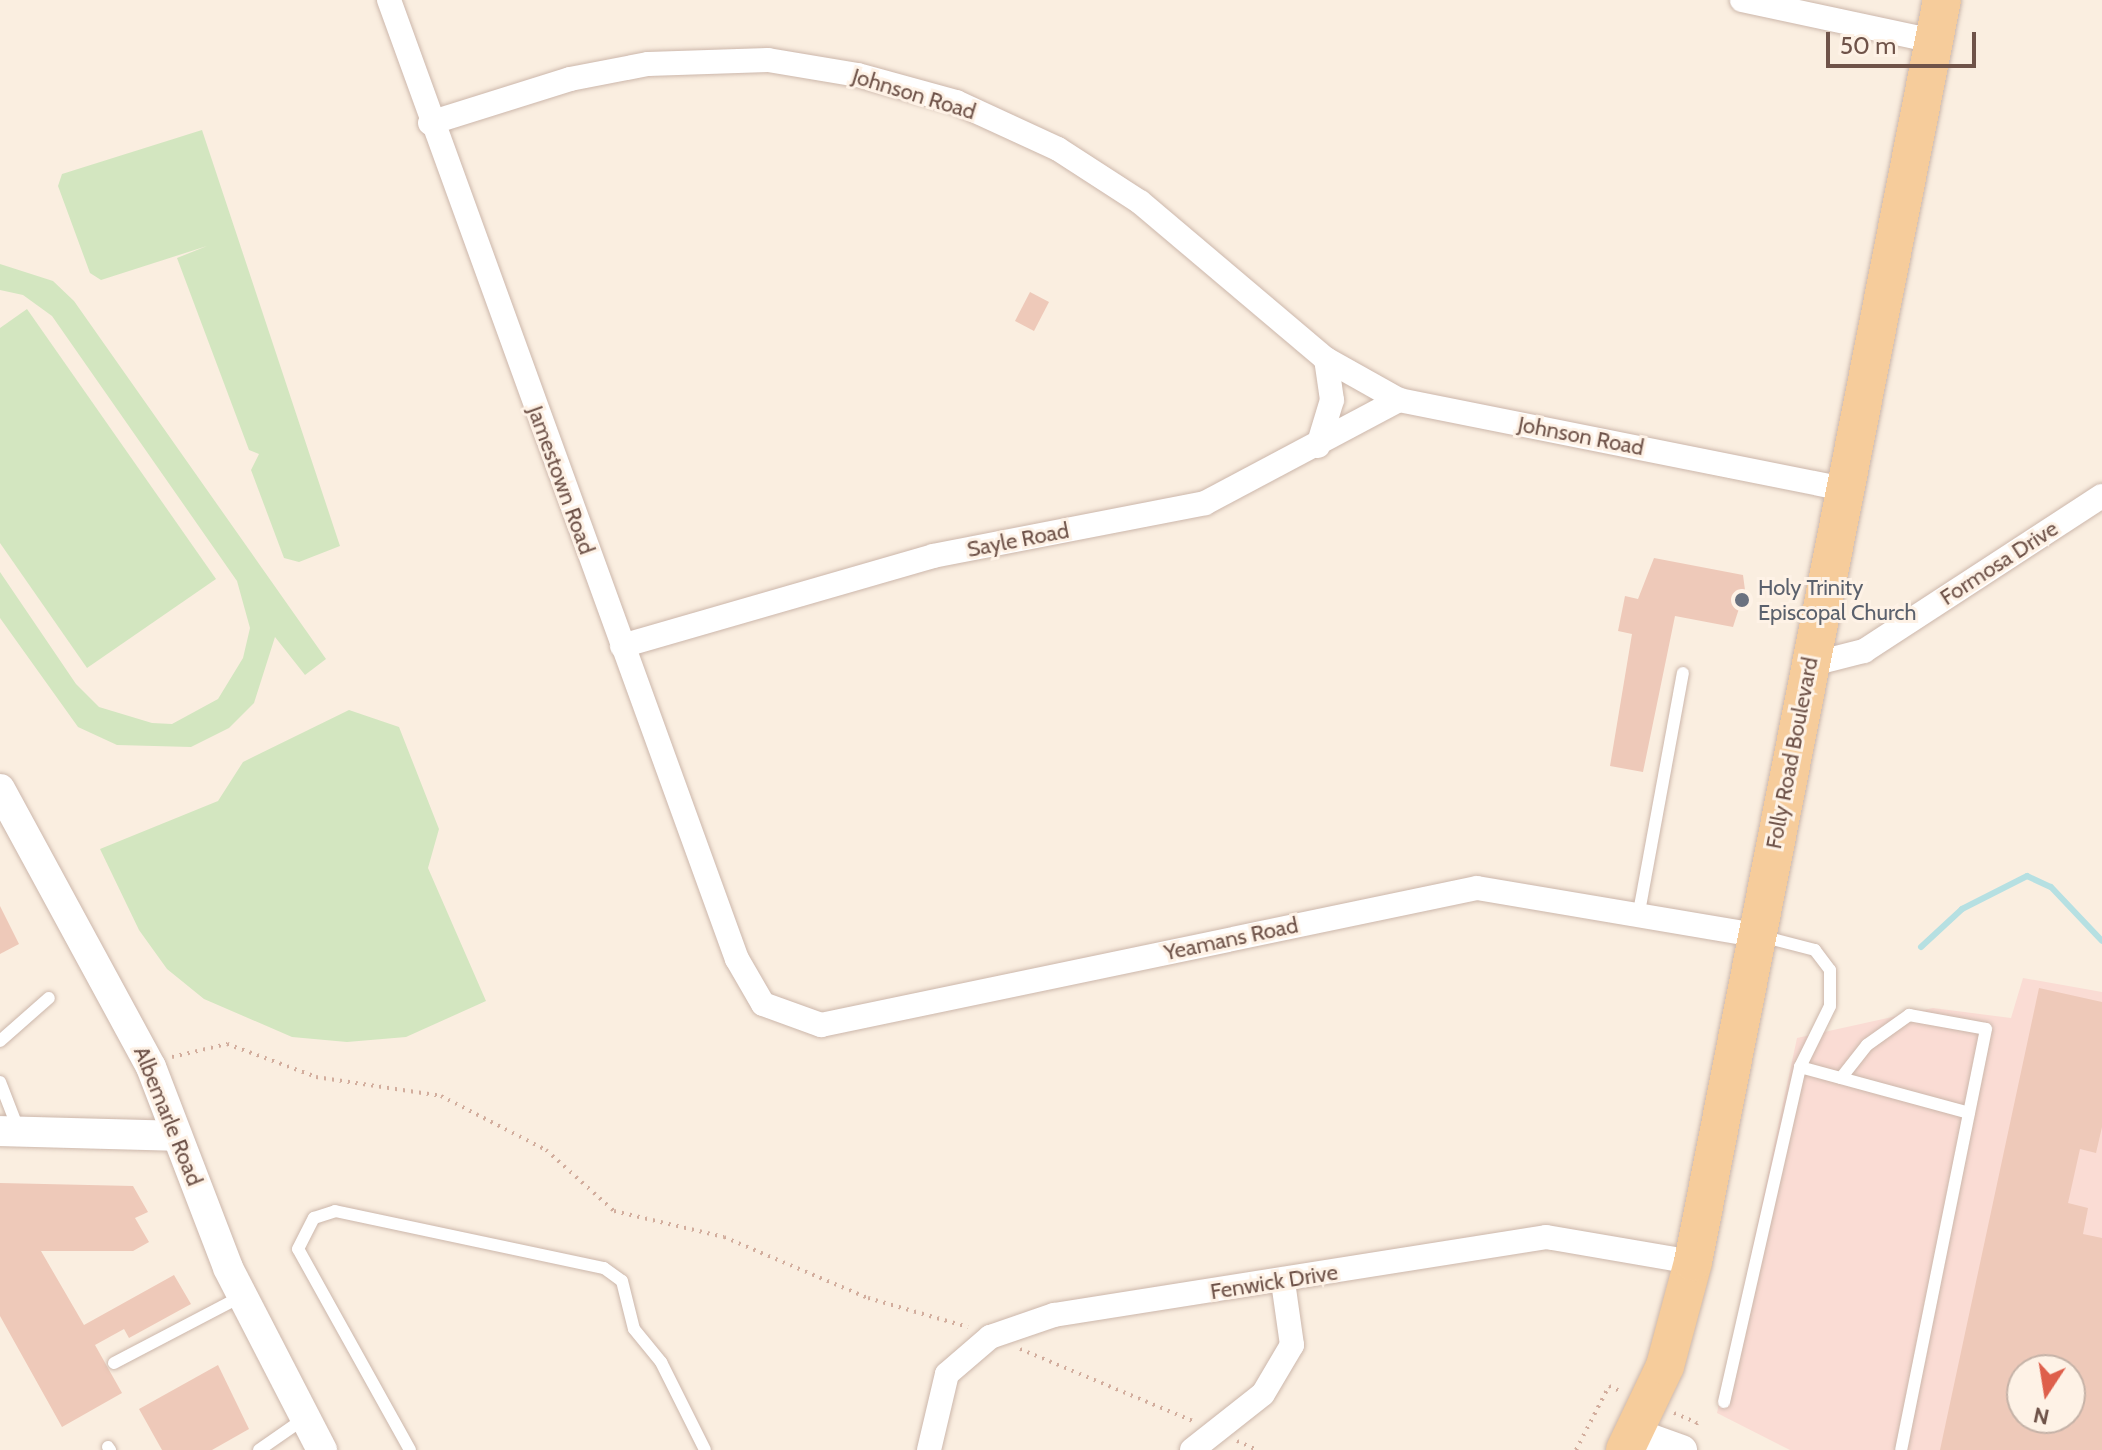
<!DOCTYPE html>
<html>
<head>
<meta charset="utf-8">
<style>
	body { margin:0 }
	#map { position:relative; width:2102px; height:1450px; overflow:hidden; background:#faeee0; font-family:Cabin,sans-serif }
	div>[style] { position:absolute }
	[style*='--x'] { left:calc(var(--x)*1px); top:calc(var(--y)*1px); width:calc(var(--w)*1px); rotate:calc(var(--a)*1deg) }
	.commercial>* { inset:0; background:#fadcd4 }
	.green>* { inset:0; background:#d3e6c0 }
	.stream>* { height:6px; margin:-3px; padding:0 3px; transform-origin:3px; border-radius:3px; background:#b6e0e2 }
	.building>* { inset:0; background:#eec9b9 }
	.path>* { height:4px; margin-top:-2px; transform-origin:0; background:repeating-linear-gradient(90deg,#d2ad9d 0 2px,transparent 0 8px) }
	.roads { filter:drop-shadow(0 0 2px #ccb7ab) drop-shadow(0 0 2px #ccb7ab) }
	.service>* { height:12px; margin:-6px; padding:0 6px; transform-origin:6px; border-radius:6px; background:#fff }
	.minor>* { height:24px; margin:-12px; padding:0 12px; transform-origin:12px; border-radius:12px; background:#fff }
	.tertiary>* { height:30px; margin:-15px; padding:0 15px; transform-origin:15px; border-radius:15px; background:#fff }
	.primary>* { height:38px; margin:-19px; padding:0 19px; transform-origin:19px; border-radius:19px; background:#f6cc9b }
	.dots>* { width:22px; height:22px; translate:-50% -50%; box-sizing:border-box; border:4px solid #fef2e6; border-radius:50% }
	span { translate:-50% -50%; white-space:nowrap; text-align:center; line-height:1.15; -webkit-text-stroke:6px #fef2e6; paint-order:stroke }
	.street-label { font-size:22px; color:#6f5349 }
	.worship-label { font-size:22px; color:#5b616d }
	.left { translate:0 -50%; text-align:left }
	.north { position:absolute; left:2006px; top:1354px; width:80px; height:80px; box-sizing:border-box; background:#fef2e6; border:2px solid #c5b2a7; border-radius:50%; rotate:192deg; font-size:22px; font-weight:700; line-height:32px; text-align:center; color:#6f5349 }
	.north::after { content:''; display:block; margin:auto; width:28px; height:36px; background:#de5f4b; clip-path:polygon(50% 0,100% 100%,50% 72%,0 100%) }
	.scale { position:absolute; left:1826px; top:32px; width:150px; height:36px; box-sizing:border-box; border:4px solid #6f5349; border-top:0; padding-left:10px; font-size:24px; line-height:28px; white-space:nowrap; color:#6f5349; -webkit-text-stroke:6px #fef2e6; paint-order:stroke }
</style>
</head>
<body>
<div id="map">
	<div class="commercial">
		<i style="clip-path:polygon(evenodd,2023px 978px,2102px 992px,2102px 1450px,1790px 1450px,1717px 1413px,1797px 1038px,1933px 1008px,2011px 1018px,2023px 978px,2022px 1370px,2070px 1370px,2070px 1418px,2022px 1418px,2022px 1370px)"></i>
	</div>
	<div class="green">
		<i style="clip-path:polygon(202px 130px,340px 546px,299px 562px,284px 558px,251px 470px,259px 454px,249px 450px,177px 258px,207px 246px,101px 280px,90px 273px,58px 186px,62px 174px)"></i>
		<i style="clip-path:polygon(0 264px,53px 281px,74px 301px,326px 659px,305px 675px,275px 637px,254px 703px,229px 728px,191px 747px,117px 745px,78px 727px,0 618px,0 572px,76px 684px,99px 707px,152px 723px,172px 724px,218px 699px,243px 658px,250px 628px,237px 581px,52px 316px,23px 295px,0 290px)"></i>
		<i style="clip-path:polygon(27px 309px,216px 579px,87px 668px,0 543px,0 328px)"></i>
		<i style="clip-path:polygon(349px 710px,399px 727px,439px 829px,428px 868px,486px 1001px,406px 1037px,347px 1042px,292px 1037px,204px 999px,167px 969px,139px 930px,100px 849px,218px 801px,243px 762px)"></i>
	</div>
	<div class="stream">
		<i style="--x:1921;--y:947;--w:56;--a:-42.8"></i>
		<i style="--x:1962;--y:909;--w:73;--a:-26.9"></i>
		<i style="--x:2027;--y:876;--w:26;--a:25"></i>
		<i style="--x:2051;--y:887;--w:74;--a:46.6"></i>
	</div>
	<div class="building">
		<i style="clip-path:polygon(1030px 292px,1049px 302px,1034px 331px,1015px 321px)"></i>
		<i style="clip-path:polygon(1654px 558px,1743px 575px,1745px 590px,1733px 627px,1675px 616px,1643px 772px,1610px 766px,1632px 634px,1618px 631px,1625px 596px,1638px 599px)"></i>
		<i style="clip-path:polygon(0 906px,19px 944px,0 954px)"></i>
		<i style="clip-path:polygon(evenodd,2039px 988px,2102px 1002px,2102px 1127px,2096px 1153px,2080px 1149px,2068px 1203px,2088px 1208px,2083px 1234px,2102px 1238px,2102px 1450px,1940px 1450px,2039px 988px,2022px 1370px,2070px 1370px,2070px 1418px,2022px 1418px,2022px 1370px)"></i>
		<i style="clip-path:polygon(0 1183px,133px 1186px,148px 1212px,135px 1218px,149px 1242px,133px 1251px,41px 1251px,84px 1325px,174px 1275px,191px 1304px,129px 1338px,124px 1329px,95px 1345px,122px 1393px,62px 1427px,0 1316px)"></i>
		<i style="clip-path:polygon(218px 1365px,249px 1429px,212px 1450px,162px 1450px,139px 1409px)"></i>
	</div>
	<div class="path">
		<i style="--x:172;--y:1057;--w:57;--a:-13.3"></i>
		<i style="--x:227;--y:1044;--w:95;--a:20.3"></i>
		<i style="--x:316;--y:1077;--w:126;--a:8.6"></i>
		<i style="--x:441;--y:1096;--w:118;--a:27.2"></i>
		<i style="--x:546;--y:1150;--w:91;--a:41.9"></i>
		<i style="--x:614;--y:1211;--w:113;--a:13.3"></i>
		<i style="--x:724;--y:1237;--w:156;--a:23"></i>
		<i style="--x:868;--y:1298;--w:104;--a:16.2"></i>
		<i style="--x:1020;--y:1349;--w:187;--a:22.6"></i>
		<i style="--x:1674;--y:1413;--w:25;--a:23"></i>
		<i style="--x:1697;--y:1423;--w:7;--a:117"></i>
		<i style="--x:1237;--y:1441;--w:22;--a:24"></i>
		<i style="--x:1576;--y:1450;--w:72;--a:-62.7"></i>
		<i style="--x:1609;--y:1386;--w:14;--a:25"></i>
	</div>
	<div class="roads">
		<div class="service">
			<i style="--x:1639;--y:912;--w:243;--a:-79.6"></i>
			<i style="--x:0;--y:1041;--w:65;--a:-41.3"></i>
			<i style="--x:1800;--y:1067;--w:175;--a:15.2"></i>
			<i style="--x:1841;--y:1078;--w:42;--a:-51.8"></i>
			<i style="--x:1867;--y:1045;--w:52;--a:-35.5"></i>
			<i style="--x:1909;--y:1015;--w:78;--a:10.3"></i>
			<i style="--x:1986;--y:1029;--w:429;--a:101.4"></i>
			<i style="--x:0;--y:1082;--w:53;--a:68.8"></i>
			<i style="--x:114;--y:1363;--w:144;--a:-27.6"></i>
			<i style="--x:1724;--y:1402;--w:344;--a:-77.2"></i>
			<i style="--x:1800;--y:1067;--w:68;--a:-63.8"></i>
			<i style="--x:1830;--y:1006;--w:36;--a:-90"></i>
			<i style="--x:1830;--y:970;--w:25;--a:-127"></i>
			<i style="--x:1815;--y:950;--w:56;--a:-165.5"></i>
			<i style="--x:108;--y:1447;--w:4;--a:56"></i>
			<i style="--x:259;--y:1450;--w:56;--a:-34.8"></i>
			<i style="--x:410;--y:1450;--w:230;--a:-119.1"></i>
			<i style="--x:298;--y:1249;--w:35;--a:-63"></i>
			<i style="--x:314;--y:1218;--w:22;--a:-18"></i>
			<i style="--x:335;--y:1211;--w:275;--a:12"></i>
			<i style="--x:604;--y:1268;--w:22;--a:36"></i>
			<i style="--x:622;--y:1281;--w:49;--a:76"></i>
			<i style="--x:634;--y:1329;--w:43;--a:50.7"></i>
			<i style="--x:661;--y:1362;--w:98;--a:63.4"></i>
		</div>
		<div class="minor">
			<i style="--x:389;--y:0;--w:1020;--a:70.06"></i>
			<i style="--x:737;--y:959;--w:52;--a:60"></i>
			<i style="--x:763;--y:1004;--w:62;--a:19.9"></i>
			<i style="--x:821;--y:1025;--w:670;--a:-11.8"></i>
			<i style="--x:1477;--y:888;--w:283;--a:9.6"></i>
			<i style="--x:1742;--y:0;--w:196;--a:12.1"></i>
			<i style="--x:430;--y:123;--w:147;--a:-17.4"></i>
			<i style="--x:570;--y:79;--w:79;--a:-10.9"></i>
			<i style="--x:648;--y:64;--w:120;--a:-1.9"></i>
			<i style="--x:768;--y:60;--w:91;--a:9.5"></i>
			<i style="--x:858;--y:75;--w:102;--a:15.4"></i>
			<i style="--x:956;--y:102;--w:112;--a:24.7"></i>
			<i style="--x:1058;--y:149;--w:98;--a:32.9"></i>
			<i style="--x:1140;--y:202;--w:243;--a:40.2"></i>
			<i style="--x:1326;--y:359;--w:84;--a:29.3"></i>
			<i style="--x:1399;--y:400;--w:455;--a:11.3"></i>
			<i style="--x:1318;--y:446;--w:48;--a:-73.1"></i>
			<i style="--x:1332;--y:400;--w:41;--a:-98.3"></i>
			<i style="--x:622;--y:646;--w:324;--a:-16.1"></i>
			<i style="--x:933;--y:556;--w:277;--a:-11"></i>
			<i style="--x:1205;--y:503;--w:220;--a:-28"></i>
			<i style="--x:1809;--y:665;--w:57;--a:-14.3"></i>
			<i style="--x:1864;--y:651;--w:284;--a:-33.1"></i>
			<i style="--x:929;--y:1450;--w:78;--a:-76.7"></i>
			<i style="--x:947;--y:1374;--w:57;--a:-40.7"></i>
			<i style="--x:990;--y:1337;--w:68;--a:-19"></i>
			<i style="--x:1054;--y:1315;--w:498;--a:-9"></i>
			<i style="--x:1546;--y:1237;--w:149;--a:9.7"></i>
			<i style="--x:1192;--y:1450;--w:90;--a:-38.3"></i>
			<i style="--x:1263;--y:1394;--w:57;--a:-59.4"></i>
			<i style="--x:1292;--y:1345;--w:64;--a:-98.1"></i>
		</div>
		<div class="tertiary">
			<i style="--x:0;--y:789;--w:316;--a:61.5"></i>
			<i style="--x:151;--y:1067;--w:215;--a:69"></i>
			<i style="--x:228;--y:1268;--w:205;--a:62.7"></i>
			<i style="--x:0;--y:1131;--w:177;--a:1.6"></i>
			<i style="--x:1634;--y:1433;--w:51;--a:19.5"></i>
		</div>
		<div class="primary">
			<i style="--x:1625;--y:1450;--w:93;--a:-64.5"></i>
			<i style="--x:1665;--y:1366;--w:108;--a:-74.9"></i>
			<i style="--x:1693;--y:1262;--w:1286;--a:-78.84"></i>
		</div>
	</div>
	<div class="dots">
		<i style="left:1742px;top:600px;background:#6b7280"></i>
	</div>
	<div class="street-label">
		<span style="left:914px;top:94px;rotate:17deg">Johnson Road</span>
		<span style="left:1581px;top:436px;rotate:11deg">Johnson Road</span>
		<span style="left:561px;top:480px;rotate:70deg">Jamestown Road</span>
		<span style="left:1018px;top:540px;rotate:-11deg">Sayle Road</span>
		<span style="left:1999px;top:563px;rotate:-33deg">Formosa Drive</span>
		<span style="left:1792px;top:753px;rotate:-79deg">Folly Road Boulevard</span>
		<span style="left:1231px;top:939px;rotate:-12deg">Yeamans Road</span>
		<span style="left:168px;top:1116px;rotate:68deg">Albemarle Road</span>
		<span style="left:1274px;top:1282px;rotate:-9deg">Fenwick Drive</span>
	</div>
	<div class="worship-label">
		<span class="left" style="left:1758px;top:600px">Holy Trinity<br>Episcopal Church</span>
	</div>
	<div class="north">N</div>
	<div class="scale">50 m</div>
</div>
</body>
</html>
